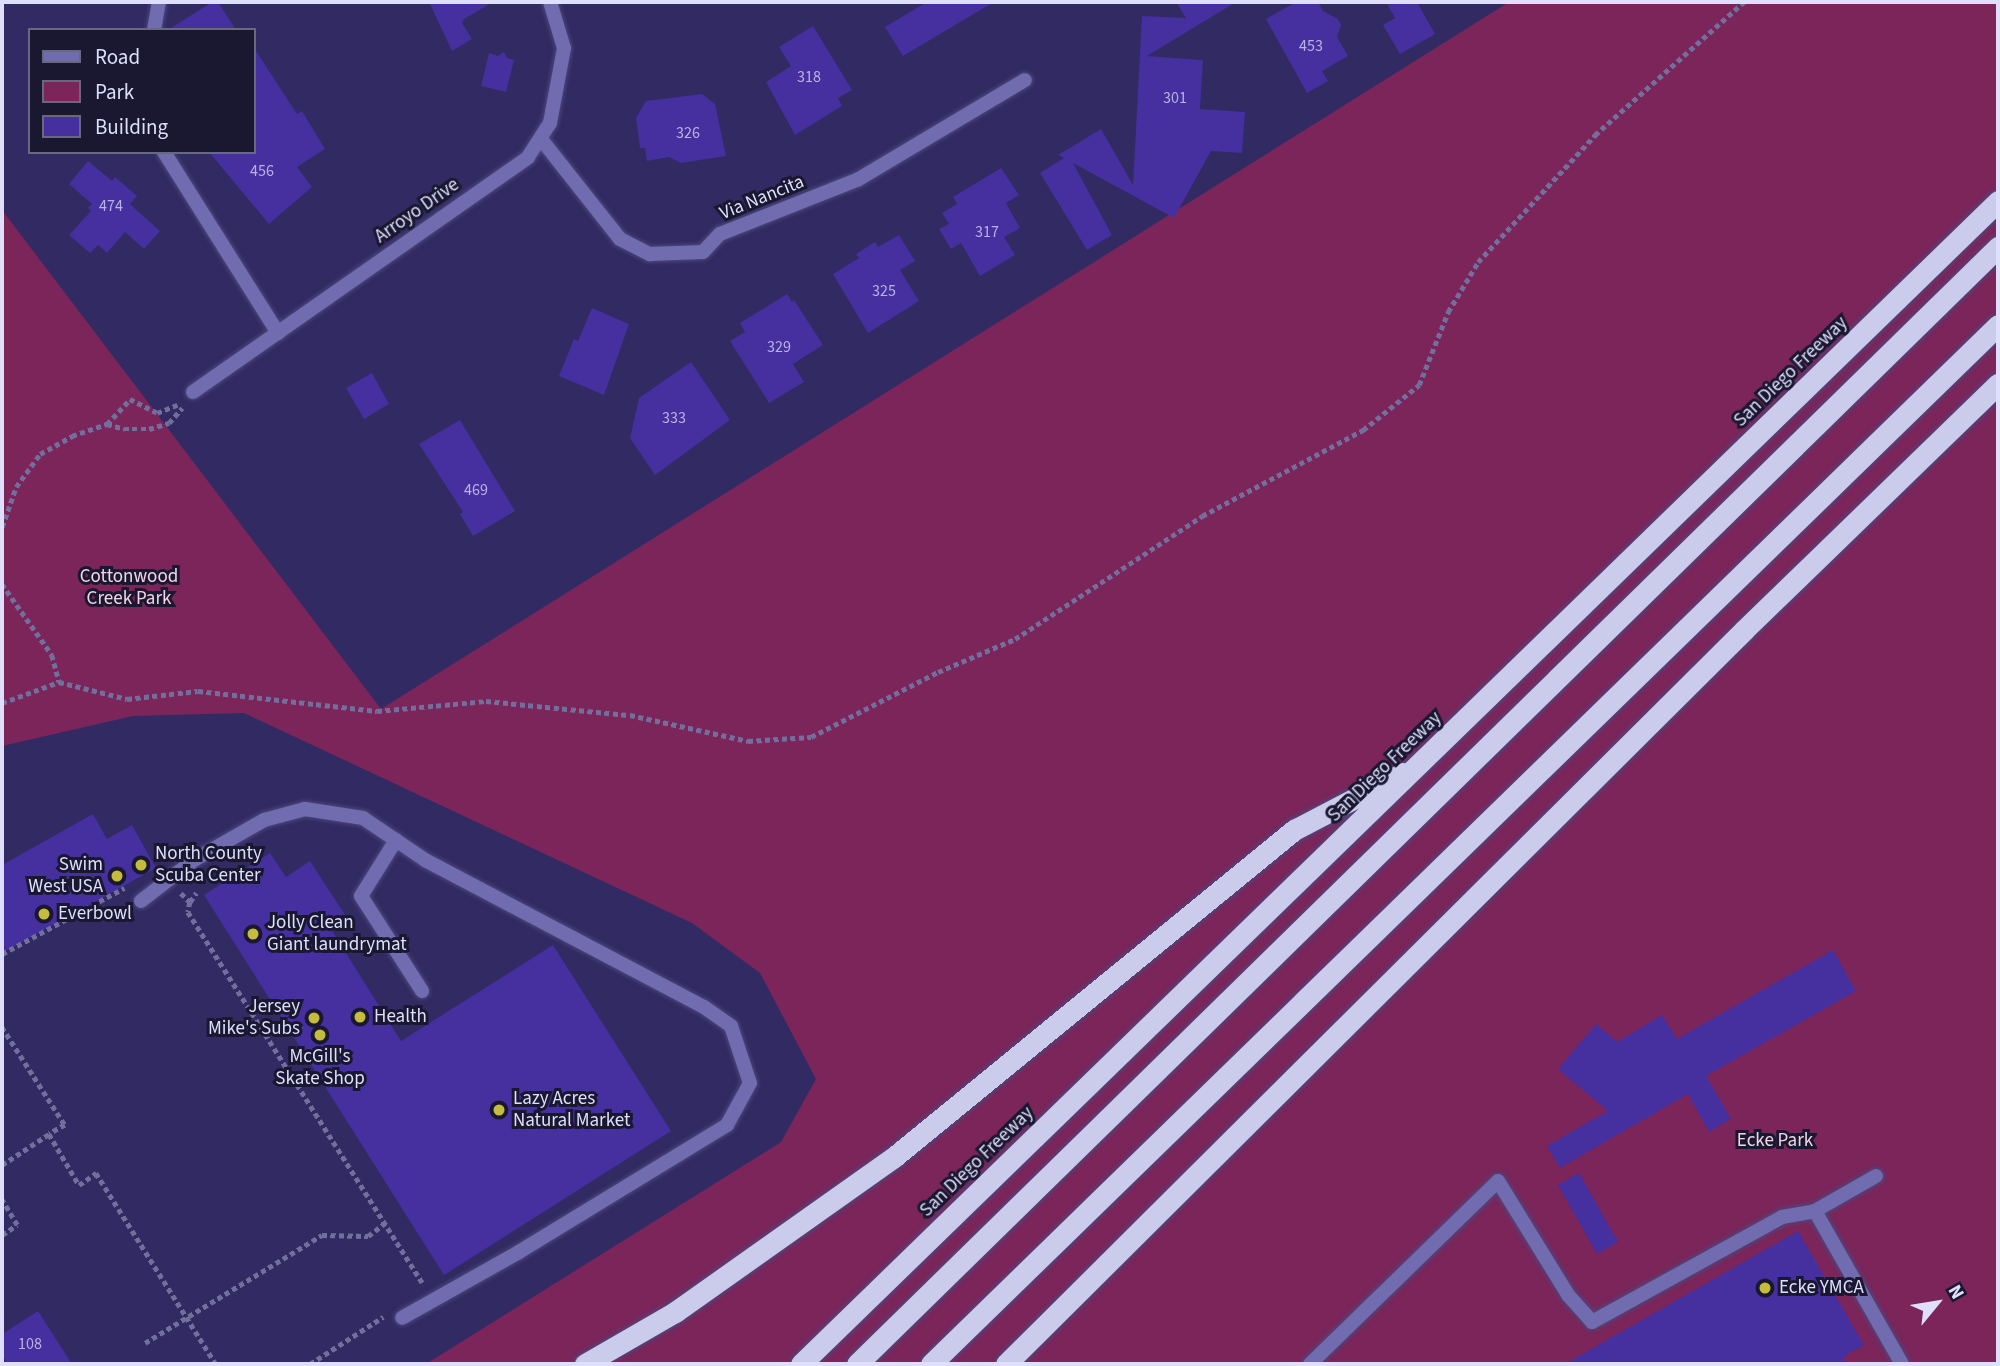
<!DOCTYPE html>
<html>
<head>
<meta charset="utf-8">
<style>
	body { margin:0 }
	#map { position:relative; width:2000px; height:1366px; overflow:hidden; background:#312a63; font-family:"Source Sans 3",sans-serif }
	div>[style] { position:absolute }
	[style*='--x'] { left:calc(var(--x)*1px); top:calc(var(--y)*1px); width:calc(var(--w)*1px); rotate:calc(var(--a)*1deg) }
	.green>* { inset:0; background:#7b255b }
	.building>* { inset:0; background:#462f9e }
	.path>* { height:4.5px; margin-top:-2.25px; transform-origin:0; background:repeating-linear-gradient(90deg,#736f9d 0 5px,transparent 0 8.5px) }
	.roads { filter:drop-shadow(0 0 2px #4d477b) drop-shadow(0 0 2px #4d477b) }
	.service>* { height:14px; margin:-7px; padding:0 7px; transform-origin:7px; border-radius:7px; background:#706caf }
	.minor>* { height:14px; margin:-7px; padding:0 7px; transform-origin:7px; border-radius:7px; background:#706caf }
	.motorway>* { height:21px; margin:-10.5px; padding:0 10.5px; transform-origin:10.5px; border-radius:10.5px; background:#cbcbec }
	.dots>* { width:19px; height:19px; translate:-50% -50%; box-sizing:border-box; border:4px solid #1a1831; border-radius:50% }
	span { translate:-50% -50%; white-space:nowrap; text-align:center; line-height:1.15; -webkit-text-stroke:6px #1a1831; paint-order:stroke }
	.number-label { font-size:16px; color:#b9b3e4 }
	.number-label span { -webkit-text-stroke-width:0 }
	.street-label { font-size:19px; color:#dfdffc }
	.park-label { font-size:19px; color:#f2d4e3 }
	.poi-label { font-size:19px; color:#dfdffc }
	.left { translate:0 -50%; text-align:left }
	.right { translate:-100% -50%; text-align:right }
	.frame { position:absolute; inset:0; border:4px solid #dfdffc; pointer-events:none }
	.legend { position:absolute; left:28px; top:28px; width:228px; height:126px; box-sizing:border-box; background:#1a1831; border:2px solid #696882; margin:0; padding:9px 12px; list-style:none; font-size:21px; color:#dfdffc }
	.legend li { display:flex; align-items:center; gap:14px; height:35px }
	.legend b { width:35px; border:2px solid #696882 }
	.north { position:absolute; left:1902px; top:1268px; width:70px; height:70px; -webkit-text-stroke:5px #1a1831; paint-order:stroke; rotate:60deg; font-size:19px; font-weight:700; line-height:28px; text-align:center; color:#dfdffc }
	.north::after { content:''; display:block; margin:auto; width:24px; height:32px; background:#dfdffc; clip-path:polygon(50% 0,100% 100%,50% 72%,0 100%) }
</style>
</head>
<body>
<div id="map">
	<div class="green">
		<i style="clip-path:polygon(1509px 2px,1998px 2px,1998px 1364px,426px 1364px,781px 1142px,816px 1079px,760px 973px,692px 923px,244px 713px,133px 716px,2px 746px,2px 210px,381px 709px)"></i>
	</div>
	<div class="building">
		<i style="clip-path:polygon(212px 2px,218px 2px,236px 30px,168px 30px)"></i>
		<i style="clip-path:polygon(429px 2px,493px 2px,464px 19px,462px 23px,472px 39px,452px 51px)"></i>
		<i style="clip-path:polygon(927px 2px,994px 2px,903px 56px,885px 27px)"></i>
		<i style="clip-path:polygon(1176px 2px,1236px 2px,1147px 56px,1203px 60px,1200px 109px,1245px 112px,1242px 153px,1211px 151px,1174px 218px,1073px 163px,1112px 235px,1087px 250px,1040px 173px,1064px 158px,1058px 155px,1101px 129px,1133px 185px,1142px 16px,1186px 18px)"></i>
		<i style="clip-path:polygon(1296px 2px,1318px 2px,1323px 11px,1338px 19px,1341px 25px,1337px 37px,1348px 56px,1322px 71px,1328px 81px,1307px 93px,1266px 19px)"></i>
		<i style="clip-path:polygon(1386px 2px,1417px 2px,1435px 34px,1400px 54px,1383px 25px,1395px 18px)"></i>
		<i style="clip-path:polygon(813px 26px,852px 90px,838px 98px,842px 106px,795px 135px,766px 82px,791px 66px,779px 47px)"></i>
		<i style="clip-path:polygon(254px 48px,297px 114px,302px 111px,325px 149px,297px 167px,312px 187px,269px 224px,209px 152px,254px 152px)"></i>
		<i style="clip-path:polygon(504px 52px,507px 58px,514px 60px,506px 92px,481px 86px,489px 53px,498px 56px)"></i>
		<i style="clip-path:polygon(702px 94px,715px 104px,726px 156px,681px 163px,669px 157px,647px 161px,645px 148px,640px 148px,636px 118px,646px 101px)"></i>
		<i style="clip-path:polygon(88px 161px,112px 181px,115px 177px,137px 196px,130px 204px,160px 231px,144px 249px,125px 232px,107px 253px,98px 245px,90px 253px,69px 235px,91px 211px,88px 208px,92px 204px,69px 184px)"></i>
		<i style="clip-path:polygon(1001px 168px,1019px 195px,1006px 203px,1020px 228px,1004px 237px,1015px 255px,980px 276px,961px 243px,951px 249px,939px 229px,949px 224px,942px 213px,957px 204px,953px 197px)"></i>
		<i style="clip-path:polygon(899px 235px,915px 261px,900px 270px,919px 301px,868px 333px,833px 274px,859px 258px,856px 254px,875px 242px,878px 247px)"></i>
		<i style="clip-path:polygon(787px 294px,792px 302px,794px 300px,823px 345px,793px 364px,804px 382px,769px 403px,730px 341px,745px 332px,740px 323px)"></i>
		<i style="clip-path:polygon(592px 308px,629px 324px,604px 395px,559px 376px,574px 339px,578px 341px)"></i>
		<i style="clip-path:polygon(691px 362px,730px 420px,655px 475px,630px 438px,639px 398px)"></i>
		<i style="clip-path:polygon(372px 373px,389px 404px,364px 419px,346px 388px)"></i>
		<i style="clip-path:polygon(460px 420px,515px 511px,473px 536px,460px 514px,463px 512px,419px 444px)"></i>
		<i style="clip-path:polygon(93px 814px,107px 839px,132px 825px,156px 868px,2px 953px,2px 865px)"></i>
		<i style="clip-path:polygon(270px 853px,286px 877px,310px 861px,347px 918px,331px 929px,401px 1041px,553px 945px,671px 1131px,444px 1275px,204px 895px)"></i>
		<i style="clip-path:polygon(1833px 950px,1856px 991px,1706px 1076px,1731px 1119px,1709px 1132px,1688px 1094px,1560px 1168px,1547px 1146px,1608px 1111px,1558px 1069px,1596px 1024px,1617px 1042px,1662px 1015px,1677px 1039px)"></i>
		<i style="clip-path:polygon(1579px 1173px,1618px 1242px,1597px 1254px,1558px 1185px)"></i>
		<i style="clip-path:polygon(1798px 1231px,1864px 1345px,1843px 1357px,1847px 1364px,1565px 1364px)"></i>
		<i style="clip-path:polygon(38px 1311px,72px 1364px,8px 1364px,2px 1355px,2px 1334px)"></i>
	</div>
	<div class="path">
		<i style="--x:107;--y:424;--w:18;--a:16"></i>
		<i style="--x:124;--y:429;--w:25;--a:0"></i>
		<i style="--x:149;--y:429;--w:21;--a:-17"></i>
		<i style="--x:169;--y:423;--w:20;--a:-49"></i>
		<i style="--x:2;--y:527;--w:42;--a:-70.7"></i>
		<i style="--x:16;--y:487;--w:41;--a:-54"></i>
		<i style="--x:40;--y:454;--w:37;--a:-29"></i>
		<i style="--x:72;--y:436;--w:37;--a:-19"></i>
		<i style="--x:107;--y:424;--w:34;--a:-47"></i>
		<i style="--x:130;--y:399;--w:30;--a:27"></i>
		<i style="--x:157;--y:413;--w:22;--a:-22"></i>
		<i style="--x:2;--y:584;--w:87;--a:54.8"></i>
		<i style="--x:52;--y:655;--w:28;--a:75"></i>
		<i style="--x:2;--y:703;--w:61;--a:-20.2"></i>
		<i style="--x:59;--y:682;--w:70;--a:14"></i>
		<i style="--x:127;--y:699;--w:71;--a:-6.4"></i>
		<i style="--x:198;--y:691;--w:180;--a:6.4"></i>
		<i style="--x:377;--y:711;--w:109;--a:-5.2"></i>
		<i style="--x:486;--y:701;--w:145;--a:5.6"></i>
		<i style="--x:630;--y:715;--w:121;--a:12.4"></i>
		<i style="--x:748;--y:741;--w:63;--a:-3.6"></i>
		<i style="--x:811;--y:737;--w:143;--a:-27.1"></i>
		<i style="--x:938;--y:672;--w:84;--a:-23.2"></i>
		<i style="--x:1015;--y:639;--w:224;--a:-33.3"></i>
		<i style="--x:1202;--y:516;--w:183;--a:-28.1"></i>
		<i style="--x:1363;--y:430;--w:72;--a:-38.8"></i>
		<i style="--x:1419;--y:385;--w:79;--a:-68.3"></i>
		<i style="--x:1448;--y:312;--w:58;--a:-59"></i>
		<i style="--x:1478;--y:262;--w:173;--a:-47.3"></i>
		<i style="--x:1595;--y:135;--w:200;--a:-41.8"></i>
		<i style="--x:181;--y:893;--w:13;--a:45"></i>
		<i style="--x:190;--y:902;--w:10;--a:101"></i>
		<i style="--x:188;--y:912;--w:441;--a:57.7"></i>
		<i style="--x:190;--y:902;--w:11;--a:-56"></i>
		<i style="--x:2;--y:954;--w:139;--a:-28.4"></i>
		<i style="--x:2;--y:1027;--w:117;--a:57.3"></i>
		<i style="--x:65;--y:1125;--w:18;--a:151"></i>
		<i style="--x:2;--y:1165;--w:56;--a:-33.4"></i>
		<i style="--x:49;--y:1134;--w:59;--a:59.5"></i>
		<i style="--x:79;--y:1185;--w:21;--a:-35"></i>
		<i style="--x:96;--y:1173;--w:226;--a:57.9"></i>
		<i style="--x:2;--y:1235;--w:18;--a:-34"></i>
		<i style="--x:17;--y:1225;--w:29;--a:-121"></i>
		<i style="--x:145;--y:1343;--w:207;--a:-31.4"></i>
		<i style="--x:322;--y:1235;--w:46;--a:1.2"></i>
		<i style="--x:368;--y:1236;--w:21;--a:-37"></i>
		<i style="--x:310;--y:1364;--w:87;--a:-32.8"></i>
	</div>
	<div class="roads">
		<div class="service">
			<i style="--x:154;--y:30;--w:28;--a:-80"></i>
			<i style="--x:164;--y:152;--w:214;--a:57.8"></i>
			<i style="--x:396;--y:840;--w:66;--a:122"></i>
			<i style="--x:361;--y:896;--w:113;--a:57.3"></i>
			<i style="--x:141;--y:901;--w:67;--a:-37.7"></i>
			<i style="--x:194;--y:860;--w:81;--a:-29.7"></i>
			<i style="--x:264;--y:820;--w:42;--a:-15"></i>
			<i style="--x:305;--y:809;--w:59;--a:8.8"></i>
			<i style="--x:363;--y:818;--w:75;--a:34.1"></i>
			<i style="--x:425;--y:860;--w:315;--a:27.8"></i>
			<i style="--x:704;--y:1007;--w:33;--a:35"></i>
			<i style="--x:731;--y:1026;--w:60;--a:71.6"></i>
			<i style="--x:750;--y:1083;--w:48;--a:118.7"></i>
			<i style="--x:727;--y:1125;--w:244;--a:148.6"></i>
			<i style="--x:519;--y:1252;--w:134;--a:150.6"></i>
			<i style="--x:1876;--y:1176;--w:70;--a:150.2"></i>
			<i style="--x:1815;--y:1211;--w:176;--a:60.4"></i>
			<i style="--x:1310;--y:1364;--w:262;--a:-44.2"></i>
			<i style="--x:1498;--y:1181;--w:134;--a:58.4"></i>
			<i style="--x:1568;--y:1295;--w:36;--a:48"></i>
			<i style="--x:1592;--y:1322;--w:217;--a:-28.9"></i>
			<i style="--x:1782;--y:1217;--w:34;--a:-10"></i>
		</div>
		<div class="minor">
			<i style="--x:541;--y:139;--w:127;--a:51.7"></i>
			<i style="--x:620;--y:239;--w:34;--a:27"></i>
			<i style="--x:650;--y:254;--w:53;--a:-2.2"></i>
			<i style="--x:703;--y:252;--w:25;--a:-47"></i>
			<i style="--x:720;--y:234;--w:149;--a:-21.6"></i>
			<i style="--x:859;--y:179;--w:193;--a:-30.8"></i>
			<i style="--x:193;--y:392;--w:409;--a:-35"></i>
			<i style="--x:528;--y:157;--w:40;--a:-57.1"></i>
			<i style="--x:550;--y:123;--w:76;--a:-79.4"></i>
			<i style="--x:564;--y:48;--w:48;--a:-106.9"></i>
		</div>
		<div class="motorway">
			<i style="--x:585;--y:1364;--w:104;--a:-30"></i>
			<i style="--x:675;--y:1312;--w:268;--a:-35.3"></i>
			<i style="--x:894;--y:1157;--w:517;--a:-39.27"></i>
			<i style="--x:1294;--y:830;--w:123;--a:-27.6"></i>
			<i style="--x:801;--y:1364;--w:1669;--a:-44.17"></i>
			<i style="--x:857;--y:1364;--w:1597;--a:-44.39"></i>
			<i style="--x:931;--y:1364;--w:1489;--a:-44.24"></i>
			<i style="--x:1006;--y:1364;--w:1041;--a:-44.84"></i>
			<i style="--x:1744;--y:630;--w:354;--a:-44.1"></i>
		</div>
	</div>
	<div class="dots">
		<i style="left:141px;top:865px;background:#c5bc3d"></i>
		<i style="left:117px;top:876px;background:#c5bc3d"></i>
		<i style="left:44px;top:914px;background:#c5bc3d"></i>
		<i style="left:253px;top:934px;background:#c5bc3d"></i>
		<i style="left:360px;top:1017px;background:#c5bc3d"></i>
		<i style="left:314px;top:1018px;background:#c5bc3d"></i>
		<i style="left:320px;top:1035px;background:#c5bc3d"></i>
		<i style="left:499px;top:1110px;background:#c5bc3d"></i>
		<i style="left:1765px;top:1288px;background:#c5bc3d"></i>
	</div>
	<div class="number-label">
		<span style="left:1311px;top:46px">453</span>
		<span style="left:809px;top:77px">318</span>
		<span style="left:1175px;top:98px">301</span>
		<span style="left:688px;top:133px">326</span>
		<span style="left:262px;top:171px">456</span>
		<span style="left:111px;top:206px">474</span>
		<span style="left:987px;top:232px">317</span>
		<span style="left:884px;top:291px">325</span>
		<span style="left:779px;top:347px">329</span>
		<span style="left:674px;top:418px">333</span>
		<span style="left:476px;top:490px">469</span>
		<span style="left:30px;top:1344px">108</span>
	</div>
	<div class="street-label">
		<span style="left:762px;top:198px;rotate:-22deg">Via Nancita</span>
		<span style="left:417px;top:211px;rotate:-35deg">Arroyo Drive</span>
		<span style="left:1791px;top:372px;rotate:-44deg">San Diego Freeway</span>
		<span style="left:1385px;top:767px;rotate:-44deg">San Diego Freeway</span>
		<span style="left:977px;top:1162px;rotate:-44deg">San Diego Freeway</span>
	</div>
	<div class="park-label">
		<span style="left:129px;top:588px">Cottonwood<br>Creek Park</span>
		<span style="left:1775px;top:1141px">Ecke Park</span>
	</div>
	<div class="poi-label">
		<span class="left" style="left:155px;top:865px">North County<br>Scuba Center</span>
		<span class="right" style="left:103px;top:876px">Swim<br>West USA</span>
		<span class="left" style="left:58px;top:914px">Everbowl</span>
		<span class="left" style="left:267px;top:934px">Jolly Clean<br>Giant laundrymat</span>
		<span class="right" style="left:300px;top:1018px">Jersey<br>Mike's Subs</span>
		<span class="left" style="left:374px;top:1017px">Health</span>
		<span style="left:320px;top:1068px">McGill's<br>Skate Shop</span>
		<span class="left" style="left:513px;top:1110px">Lazy Acres<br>Natural Market</span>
		<span class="left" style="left:1779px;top:1288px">Ecke YMCA</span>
	</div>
	<div class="frame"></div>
	<ul class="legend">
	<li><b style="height:9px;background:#706caf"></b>Road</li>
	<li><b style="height:19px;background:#7b255b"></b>Park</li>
	<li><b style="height:19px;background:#462f9e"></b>Building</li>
	</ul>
	<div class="north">N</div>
</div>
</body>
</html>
